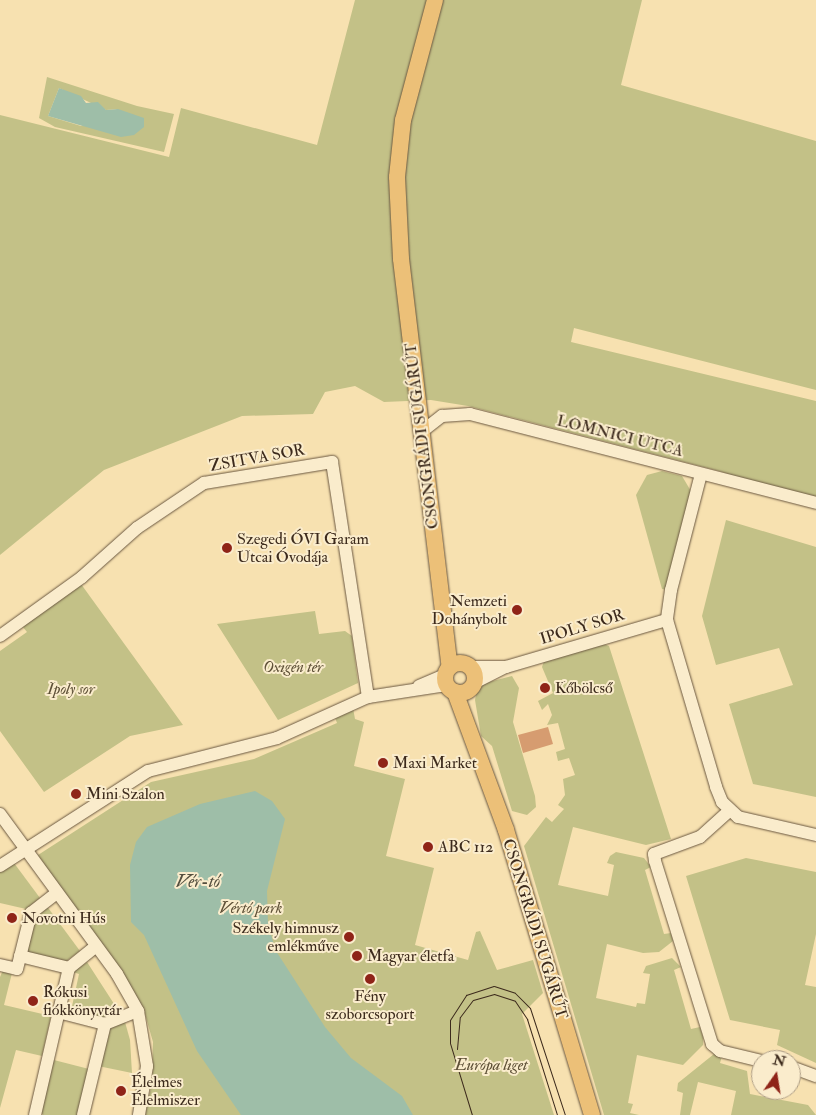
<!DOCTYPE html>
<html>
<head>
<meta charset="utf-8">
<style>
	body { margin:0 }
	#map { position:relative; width:816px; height:1115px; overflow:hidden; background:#f7e1b0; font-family:"IM FELL Double Pica",serif }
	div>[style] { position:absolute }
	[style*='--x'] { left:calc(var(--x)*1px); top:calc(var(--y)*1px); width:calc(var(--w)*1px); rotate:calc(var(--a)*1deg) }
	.green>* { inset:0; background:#c3c187 }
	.water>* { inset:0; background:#9ebea8 }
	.building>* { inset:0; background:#d69c70 }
	.roads { filter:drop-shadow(0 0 1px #6b5841) drop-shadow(0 0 1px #6b5841) }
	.minor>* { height:12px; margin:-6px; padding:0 6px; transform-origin:6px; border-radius:6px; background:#faeccc }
	.major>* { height:16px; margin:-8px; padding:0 8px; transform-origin:8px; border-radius:8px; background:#ecc078 }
	.major>.ring { margin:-8px; padding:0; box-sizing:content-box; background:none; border:16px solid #ecc078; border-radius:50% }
	.tram>* { height:1px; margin:-0.5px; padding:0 0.5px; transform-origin:0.5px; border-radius:0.5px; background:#3c2a1c }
	.dots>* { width:14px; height:14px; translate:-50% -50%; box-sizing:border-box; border:2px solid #faeccc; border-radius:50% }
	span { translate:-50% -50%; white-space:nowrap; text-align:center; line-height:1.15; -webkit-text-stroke:4px #faeccc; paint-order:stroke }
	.street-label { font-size:16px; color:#3c2a1c }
	.poi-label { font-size:16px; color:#3c2a1c }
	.left { translate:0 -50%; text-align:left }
	.right { translate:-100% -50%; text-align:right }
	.park-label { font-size:16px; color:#5e5037; font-style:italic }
	.water-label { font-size:18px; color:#544f3f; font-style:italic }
	.north { position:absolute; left:751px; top:1050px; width:50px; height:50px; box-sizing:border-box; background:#faeccc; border:1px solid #ae9e86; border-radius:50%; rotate:13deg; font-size:14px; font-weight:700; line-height:20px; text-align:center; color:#3c2a1c }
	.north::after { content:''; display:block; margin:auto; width:18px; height:22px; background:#8f2418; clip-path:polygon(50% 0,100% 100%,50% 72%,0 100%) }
</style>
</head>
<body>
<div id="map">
	<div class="green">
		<i style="clip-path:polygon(355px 0,642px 0,621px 85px,816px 141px,816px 390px,574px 328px,571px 342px,816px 401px,816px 504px,719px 471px,468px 406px,431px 400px,384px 402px,355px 386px,325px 392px,313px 414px,242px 416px,104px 470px,0 555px,0 115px,169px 157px,181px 108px,317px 145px)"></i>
		<i style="clip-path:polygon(evenodd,47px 77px,137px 106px,174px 114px,164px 152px,55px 127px,39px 118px,47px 77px,59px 88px,106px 110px,118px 109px,81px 126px,48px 116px,59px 88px)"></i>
		<i style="clip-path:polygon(662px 471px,682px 476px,695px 498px,671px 590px,662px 589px,636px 495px,647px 475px)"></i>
		<i style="clip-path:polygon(726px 520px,816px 547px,816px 797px,753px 784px,729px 704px,793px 685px,779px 648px,716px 665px,702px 616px)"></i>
		<i style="clip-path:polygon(81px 584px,183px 725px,130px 736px,44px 792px,0 731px,0 651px,27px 632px,22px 626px)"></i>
		<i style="clip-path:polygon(315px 611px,319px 634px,345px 631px,352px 636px,358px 683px,278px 720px,217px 624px)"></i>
		<i style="clip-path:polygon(602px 643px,609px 646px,671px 839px,646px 845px,573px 827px,558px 885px,608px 896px,614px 865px,607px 863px,610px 856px,616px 852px,644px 858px,651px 867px,645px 870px,664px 934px,671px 933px,673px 941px,659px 952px,643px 953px,607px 944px,596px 998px,636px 1007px,637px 1003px,645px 1004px,650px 974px,643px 973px,646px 966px,672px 958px,681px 967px,674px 970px,691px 1029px,700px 1027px,703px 1037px,703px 1045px,683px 1065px,637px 1055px,628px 1103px,633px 1104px,630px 1113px,639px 1115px,604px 1115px,524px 846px,546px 817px,552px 822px,564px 809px,558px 805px,565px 795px,563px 779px,575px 775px,569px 758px,558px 761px,556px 752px,565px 749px,558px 723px,547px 725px,552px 715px,548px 704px,542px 710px,538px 701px,553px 693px,542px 667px,544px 661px)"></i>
		<i style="clip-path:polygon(512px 676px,519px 688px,513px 722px,535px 796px,536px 807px,527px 815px,512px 811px,492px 746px,481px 736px,475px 700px,477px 690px,485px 683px)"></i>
		<i style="clip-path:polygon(353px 708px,355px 719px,364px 722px,354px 766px,405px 779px,386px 856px,434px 868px,415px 945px,468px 960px,476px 932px,480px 931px,497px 970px,533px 960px,543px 993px,522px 1014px,554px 1115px,145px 1115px,152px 1083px,153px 1042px,143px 1007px,38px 855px,151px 782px,254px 759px,337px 723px,334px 715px)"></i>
		<i style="clip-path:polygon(746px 858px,816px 872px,816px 934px,805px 985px,816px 987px,816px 1063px,777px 1045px,780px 1030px,730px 1020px,686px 876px)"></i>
		<i style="clip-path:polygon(14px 863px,40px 898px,26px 909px,0 903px,0 871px)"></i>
		<i style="clip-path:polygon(46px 905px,80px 951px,65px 962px,26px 953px,35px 914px)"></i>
		<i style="clip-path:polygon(87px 962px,118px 1010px,103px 1018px,71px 1011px,79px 974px,73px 972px)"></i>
		<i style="clip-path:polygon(3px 970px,12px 973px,4px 1005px,51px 1016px,42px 1056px,16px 1050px,0 1108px,0 977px)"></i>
		<i style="clip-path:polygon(125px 1022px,130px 1040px,132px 1073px,98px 1066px,107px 1029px)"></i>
		<i style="clip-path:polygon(714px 1054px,722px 1056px,720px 1063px,747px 1071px,750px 1094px,808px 1105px,816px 1115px,731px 1115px,736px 1091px,698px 1082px,690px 1115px,680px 1115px,683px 1093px,677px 1091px,678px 1083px)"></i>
		<i style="clip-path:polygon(50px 1059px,89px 1069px,78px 1115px,43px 1115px,40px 1111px)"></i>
	</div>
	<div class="water">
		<i style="clip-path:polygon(59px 88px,81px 96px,86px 103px,98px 102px,106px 110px,118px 109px,144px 118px,144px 127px,134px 135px,121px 137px,48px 116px)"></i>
		<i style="clip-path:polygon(255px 791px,272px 801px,285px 819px,267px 891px,268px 925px,276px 951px,325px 1027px,351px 1058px,402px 1096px,413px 1115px,241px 1115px,197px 1051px,144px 935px,131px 922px,130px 865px,136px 842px,147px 827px,200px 804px)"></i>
	</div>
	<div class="building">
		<i style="clip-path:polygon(548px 727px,553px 744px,523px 753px,518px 735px)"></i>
	</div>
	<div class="roads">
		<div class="minor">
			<i style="--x:420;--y:433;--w:28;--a:-38"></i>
			<i style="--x:442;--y:416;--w:28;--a:-4"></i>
			<i style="--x:470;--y:414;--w:357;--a:14.4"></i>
			<i style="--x:701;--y:474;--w:120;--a:104.5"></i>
			<i style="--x:671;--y:590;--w:30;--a:98"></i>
			<i style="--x:667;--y:620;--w:174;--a:73.6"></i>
			<i style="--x:716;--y:787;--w:16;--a:68"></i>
			<i style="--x:722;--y:802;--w:22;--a:43"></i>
			<i style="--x:738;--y:817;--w:80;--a:13"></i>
			<i style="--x:0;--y:636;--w:101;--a:-35.7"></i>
			<i style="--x:82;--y:577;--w:74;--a:-41.7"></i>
			<i style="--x:137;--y:528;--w:81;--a:-33.9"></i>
			<i style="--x:204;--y:483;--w:130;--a:-9.3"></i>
			<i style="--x:332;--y:462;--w:238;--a:81.3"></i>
			<i style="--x:468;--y:667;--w:38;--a:0"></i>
			<i style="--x:474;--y:683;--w:36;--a:-27"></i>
			<i style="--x:506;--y:667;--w:168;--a:-16.3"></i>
			<i style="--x:419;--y:686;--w:28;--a:-23"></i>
			<i style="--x:729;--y:811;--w:39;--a:138"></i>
			<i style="--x:700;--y:837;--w:49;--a:159.7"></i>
			<i style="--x:654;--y:854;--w:7;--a:82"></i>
			<i style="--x:655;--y:861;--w:192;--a:72.7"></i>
			<i style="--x:712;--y:1044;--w:11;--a:41"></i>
			<i style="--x:720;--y:1051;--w:42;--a:13.7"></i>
			<i style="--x:0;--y:814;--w:198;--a:53.8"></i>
			<i style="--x:117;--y:974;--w:43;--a:60.4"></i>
			<i style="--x:138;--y:1011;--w:56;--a:80.7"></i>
			<i style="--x:147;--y:1066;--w:50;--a:99.3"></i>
			<i style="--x:0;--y:866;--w:176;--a:-32.7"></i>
			<i style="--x:148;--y:771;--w:133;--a:-14.3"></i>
			<i style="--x:277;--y:738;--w:100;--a:-24.3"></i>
			<i style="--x:368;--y:697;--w:79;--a:-8.7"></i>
			<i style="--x:20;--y:956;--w:50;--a:13.8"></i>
			<i style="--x:0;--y:965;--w:17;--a:13"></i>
			<i style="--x:17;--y:969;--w:58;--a:-76"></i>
			<i style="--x:31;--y:913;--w:33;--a:-38"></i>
			<i style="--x:58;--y:1012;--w:49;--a:14.3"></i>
			<i style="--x:791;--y:1067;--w:27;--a:20"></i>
			<i style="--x:35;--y:1115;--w:151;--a:-77"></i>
			<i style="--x:69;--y:968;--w:35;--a:-39"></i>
			<i style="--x:83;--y:1115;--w:94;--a:-76.4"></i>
			<i style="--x:105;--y:1024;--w:35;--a:-22"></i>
		</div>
		<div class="major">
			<i style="--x:435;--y:0;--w:124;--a:104.9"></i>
			<i style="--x:403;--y:120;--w:57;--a:96"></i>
			<i style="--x:397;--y:177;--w:82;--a:87.2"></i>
			<i style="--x:401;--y:259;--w:411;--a:83.2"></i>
			<i class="ring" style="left:445px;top:663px;width:14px;height:14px"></i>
			<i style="--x:455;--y:692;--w:147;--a:69.7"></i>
			<i style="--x:506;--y:830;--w:298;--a:73.2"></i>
		</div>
	</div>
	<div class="tram">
		<i style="--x:457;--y:1049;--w:32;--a:-85"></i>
		<i style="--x:460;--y:1017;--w:21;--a:-53"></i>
		<i style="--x:473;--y:1000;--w:22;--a:-16"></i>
		<i style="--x:494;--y:994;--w:22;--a:18"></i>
		<i style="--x:515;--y:1001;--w:22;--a:56"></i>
		<i style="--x:527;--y:1019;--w:101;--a:72.6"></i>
		<i style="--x:472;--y:1115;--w:75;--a:-107"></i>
		<i style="--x:450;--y:1043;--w:23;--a:-90"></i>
		<i style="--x:450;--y:1020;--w:30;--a:-57"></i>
		<i style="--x:466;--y:995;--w:29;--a:-18"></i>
		<i style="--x:494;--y:986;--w:22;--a:18"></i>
		<i style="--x:515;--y:993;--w:21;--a:45"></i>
		<i style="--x:530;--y:1008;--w:113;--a:71.9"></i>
	</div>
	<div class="dots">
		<i style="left:227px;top:548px;background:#8f2418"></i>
		<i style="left:517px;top:610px;background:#8f2418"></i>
		<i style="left:545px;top:688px;background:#8f2418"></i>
		<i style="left:383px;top:763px;background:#8f2418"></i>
		<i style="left:76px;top:794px;background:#8f2418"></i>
		<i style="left:428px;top:847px;background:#8f2418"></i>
		<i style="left:12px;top:918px;background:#8f2418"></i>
		<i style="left:349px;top:937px;background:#8f2418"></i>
		<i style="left:357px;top:956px;background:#8f2418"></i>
		<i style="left:370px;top:979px;background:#8f2418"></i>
		<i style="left:33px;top:1001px;background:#8f2418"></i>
		<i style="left:121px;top:1091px;background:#8f2418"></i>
	</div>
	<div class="street-label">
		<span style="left:422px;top:436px;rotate:-97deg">CSONGRÁDI SUGÁRÚT</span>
		<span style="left:620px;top:436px;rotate:14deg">LOMNICI UTCA</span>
		<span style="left:257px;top:458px;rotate:-10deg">ZSITVA SOR</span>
		<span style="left:582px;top:627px;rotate:-17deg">IPOLY SOR</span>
		<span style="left:535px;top:929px;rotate:73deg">CSONGRÁDI SUGÁRÚT</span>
	</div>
	<div class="poi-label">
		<span class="left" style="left:237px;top:548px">Szegedi ÓVI Garam<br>Utcai Óvodája</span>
		<span class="right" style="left:507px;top:610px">Nemzeti<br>Dohánybolt</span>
		<span class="left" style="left:555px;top:688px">Kőbölcső</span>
		<span class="left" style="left:393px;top:763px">Maxi Market</span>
		<span class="left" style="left:86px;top:794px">Mini Szalon</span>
		<span class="left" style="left:438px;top:847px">ABC 112</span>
		<span class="left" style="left:22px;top:918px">Novotni Hús</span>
		<span class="right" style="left:339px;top:937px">Székely himnusz<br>emlékműve</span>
		<span class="left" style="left:367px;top:956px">Magyar életfa</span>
		<span class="left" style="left:43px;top:1001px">Rókusi<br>fiókkönyvtár</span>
		<span style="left:370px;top:1005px">Fény<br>szoborcsoport</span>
		<span class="left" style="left:131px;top:1091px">Élelmes<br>Élelmiszer</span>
	</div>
	<div class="park-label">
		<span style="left:293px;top:667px">Oxigén tér</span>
		<span style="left:71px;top:689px">Ipoly sor</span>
		<span style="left:251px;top:908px">Vértó park</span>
		<span style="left:491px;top:1065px">Európa liget</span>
	</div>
	<div class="water-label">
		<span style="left:198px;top:882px">Vér-tó</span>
	</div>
	<div class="north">N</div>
</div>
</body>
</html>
